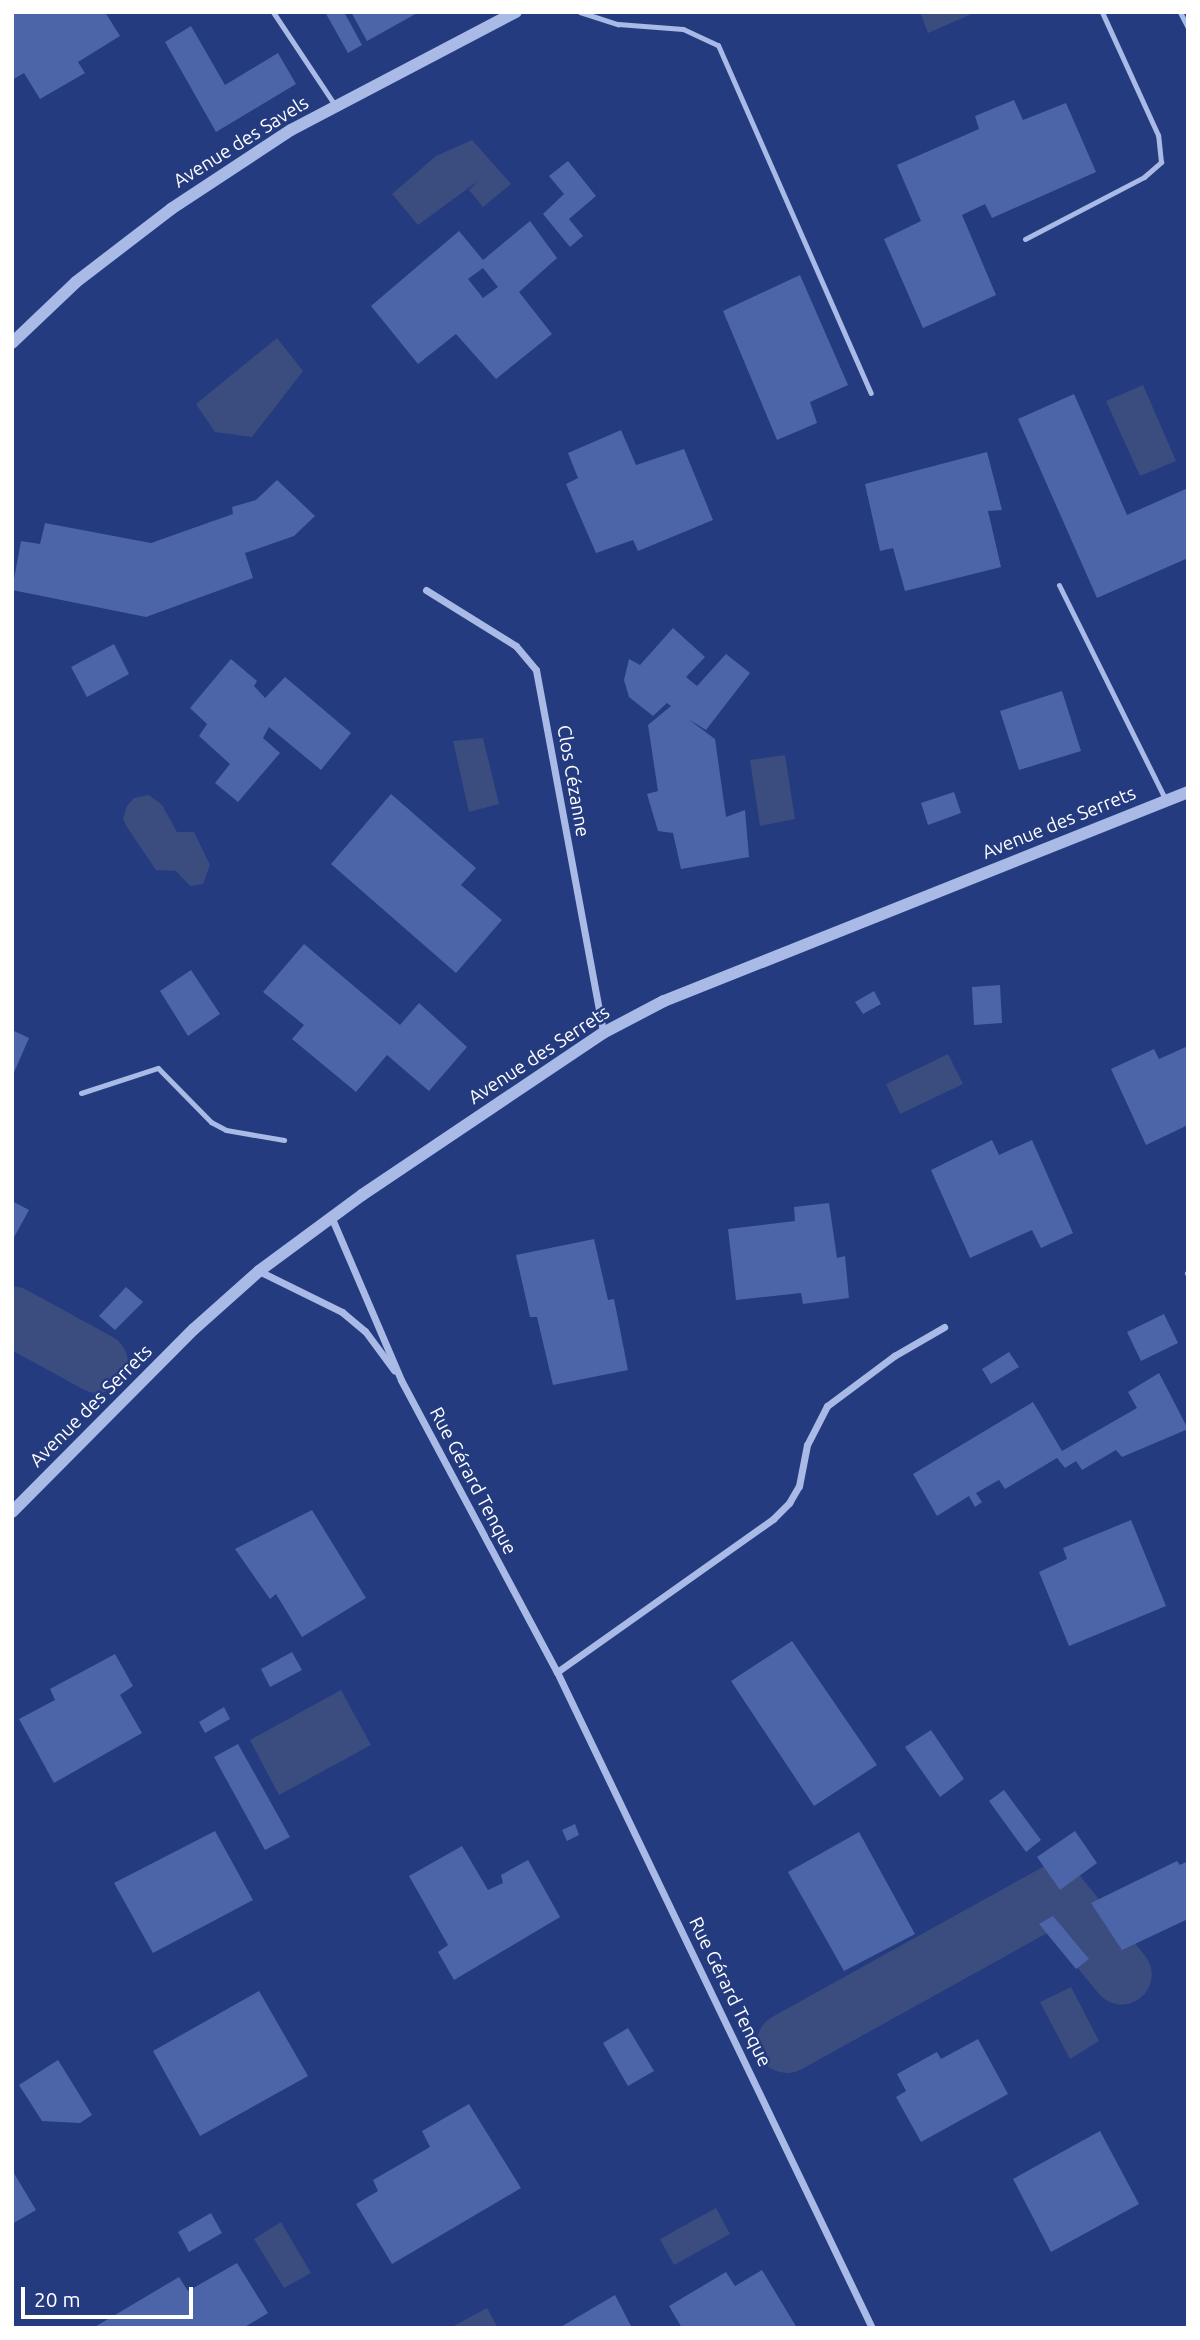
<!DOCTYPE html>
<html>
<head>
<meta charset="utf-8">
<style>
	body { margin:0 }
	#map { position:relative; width:1200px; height:2340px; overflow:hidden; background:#243b7f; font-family:Ubuntu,sans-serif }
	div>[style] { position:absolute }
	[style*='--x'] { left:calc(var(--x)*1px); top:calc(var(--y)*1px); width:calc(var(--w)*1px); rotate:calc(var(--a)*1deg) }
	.water>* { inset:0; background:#3b4c7e }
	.canal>* { height:60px; margin:-30px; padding:0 30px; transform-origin:30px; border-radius:30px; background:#3b4c7e }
	.building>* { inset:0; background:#4c64a8 }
	.service>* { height:5px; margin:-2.5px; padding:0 2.5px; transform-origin:2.5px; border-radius:2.5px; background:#a9bae6 }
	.minor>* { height:7px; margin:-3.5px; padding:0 3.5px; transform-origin:3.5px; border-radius:3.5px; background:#a9bae6 }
	.tertiary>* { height:12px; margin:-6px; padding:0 6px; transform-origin:6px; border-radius:6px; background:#a9bae6 }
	span { translate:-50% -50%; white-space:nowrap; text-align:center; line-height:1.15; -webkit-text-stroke:5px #243b7f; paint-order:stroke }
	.street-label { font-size:19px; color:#fff }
	.frame { position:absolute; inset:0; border:14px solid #fff; pointer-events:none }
	.scale { position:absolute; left:21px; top:2287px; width:172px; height:32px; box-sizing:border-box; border:4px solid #fff; border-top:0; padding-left:9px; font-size:21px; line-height:24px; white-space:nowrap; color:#fff; -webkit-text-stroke:5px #243b7f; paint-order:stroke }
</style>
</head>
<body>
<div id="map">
	<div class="water">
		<i style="clip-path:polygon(920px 12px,976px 12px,928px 33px)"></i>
		<i style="clip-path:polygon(472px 140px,511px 184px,483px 207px,469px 190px,478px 181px,418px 225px,392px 194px,436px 156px)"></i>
		<i style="clip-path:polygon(277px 338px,303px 371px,252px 437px,215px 432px,196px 404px)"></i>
		<i style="clip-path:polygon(1143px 385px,1176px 461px,1140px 476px,1106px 401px)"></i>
		<i style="clip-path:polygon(483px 738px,499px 804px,469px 812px,453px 741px)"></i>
		<i style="clip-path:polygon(785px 755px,795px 819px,760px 826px,750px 760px)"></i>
		<i style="clip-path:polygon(149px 795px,162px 805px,177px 832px,194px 832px,210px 865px,203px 884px,190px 886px,176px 871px,156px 870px,127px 827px,123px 819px,127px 806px,134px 798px)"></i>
		<i style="clip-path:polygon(948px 1054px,963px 1084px,900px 1114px,886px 1084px)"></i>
		<i style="clip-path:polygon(341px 1690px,371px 1745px,279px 1795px,250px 1740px)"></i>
		<i style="clip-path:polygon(1071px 1987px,1099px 2041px,1070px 2059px,1040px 2002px)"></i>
		<i style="clip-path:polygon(716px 2208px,730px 2234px,674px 2265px,660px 2239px)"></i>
		<i style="clip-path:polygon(281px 2222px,311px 2273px,284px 2288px,254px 2239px)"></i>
		<i style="clip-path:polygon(487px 2308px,498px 2328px,450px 2328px)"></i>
	</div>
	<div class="canal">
		<i style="--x:12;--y:1316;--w:98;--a:28.7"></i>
		<i style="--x:787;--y:2043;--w:308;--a:-29"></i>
		<i style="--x:1056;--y:1894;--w:104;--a:50.8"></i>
	</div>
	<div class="building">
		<i style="clip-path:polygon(12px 12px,105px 12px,120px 36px,78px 62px,85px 73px,40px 99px,24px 73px,12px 80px)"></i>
		<i style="clip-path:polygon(325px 12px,344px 12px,362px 45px,348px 53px)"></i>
		<i style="clip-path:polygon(351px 12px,419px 12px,367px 41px)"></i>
		<i style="clip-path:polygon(191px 26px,225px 85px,278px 53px,296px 84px,216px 132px,165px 42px)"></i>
		<i style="clip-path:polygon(1014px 100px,1023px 120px,1066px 103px,1096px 172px,992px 218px,985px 204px,962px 215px,996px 295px,923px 328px,884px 239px,921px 221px,897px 165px,979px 129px,975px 116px)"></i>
		<i style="clip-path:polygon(568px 161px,596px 196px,569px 219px,583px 236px,570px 247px,543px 214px,564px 194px,549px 176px)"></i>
		<i style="clip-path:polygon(evenodd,530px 221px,557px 258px,519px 292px,552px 334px,496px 379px,456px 334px,418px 364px,371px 306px,459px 231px,483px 260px,530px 221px,483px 268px,498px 287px,483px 298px,468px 279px,483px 268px)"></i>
		<i style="clip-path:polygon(800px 275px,848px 385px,810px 402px,817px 423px,777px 440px,723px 311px)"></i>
		<i style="clip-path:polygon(1074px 394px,1127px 515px,1188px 488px,1188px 558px,1097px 598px,1018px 419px)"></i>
		<i style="clip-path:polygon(621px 430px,636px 465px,684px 449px,713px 520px,638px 551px,633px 540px,596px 553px,566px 484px,578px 478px,568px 453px)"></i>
		<i style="clip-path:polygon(987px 452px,1002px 510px,988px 511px,1001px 567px,905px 591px,893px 548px,880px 551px,865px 484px)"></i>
		<i style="clip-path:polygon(277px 480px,315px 516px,294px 536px,245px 553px,253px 578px,146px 617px,12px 590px,21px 541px,40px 544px,45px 523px,151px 543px,233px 514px,232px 507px,256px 500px)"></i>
		<i style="clip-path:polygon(673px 628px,705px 657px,686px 677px,697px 686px,726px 654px,750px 673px,706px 730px,688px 719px,715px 739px,726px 817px,745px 810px,749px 857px,681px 869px,673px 833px,658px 831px,647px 794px,658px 791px,648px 725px,671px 706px,667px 703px,653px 716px,629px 697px,624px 680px,629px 659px,640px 665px)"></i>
		<i style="clip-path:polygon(114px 644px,129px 674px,87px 697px,71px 667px)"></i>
		<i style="clip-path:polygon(231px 659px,257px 681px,254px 686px,265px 698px,285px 677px,351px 733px,321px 770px,269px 727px,263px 738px,280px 753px,238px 802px,215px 783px,230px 764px,199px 736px,207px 724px,190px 708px)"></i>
		<i style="clip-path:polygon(1062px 691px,1081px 751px,1019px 770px,1000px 711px)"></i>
		<i style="clip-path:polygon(954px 792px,961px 813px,928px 825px,921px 803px)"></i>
		<i style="clip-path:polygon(391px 794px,476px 868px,461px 885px,502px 920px,456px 973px,331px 864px)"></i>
		<i style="clip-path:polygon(304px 944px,400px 1025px,419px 1003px,467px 1047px,429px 1091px,387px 1055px,356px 1092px,292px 1039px,304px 1025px,263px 992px)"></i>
		<i style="clip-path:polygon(191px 970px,220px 1014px,188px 1036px,160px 991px)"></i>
		<i style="clip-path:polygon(1000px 985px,1002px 1023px,974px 1025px,972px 987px)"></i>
		<i style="clip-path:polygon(874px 991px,881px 1004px,863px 1014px,855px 1002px)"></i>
		<i style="clip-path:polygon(12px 1030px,29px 1038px,12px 1077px)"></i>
		<i style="clip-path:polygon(1188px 1046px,1188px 1125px,1146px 1145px,1111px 1069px,1154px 1049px,1159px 1059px)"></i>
		<i style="clip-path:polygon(992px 1140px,999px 1155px,1032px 1140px,1073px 1233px,1041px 1248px,1032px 1230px,970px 1258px,931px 1170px)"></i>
		<i style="clip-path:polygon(12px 1201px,29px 1210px,12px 1241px)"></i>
		<i style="clip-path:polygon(829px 1203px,837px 1258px,845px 1256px,849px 1298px,803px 1304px,801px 1293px,736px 1300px,728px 1229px,795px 1221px,794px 1207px)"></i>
		<i style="clip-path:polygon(594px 1239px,608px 1300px,614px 1299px,628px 1370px,553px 1385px,537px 1317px,530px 1317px,516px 1255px)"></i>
		<i style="clip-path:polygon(126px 1287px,143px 1302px,115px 1330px,99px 1316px)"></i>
		<i style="clip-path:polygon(1164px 1314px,1178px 1343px,1141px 1361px,1127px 1332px)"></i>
		<i style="clip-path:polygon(1009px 1352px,1019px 1367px,991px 1384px,982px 1369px)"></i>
		<i style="clip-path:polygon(1159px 1373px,1188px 1429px,1122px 1457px,1116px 1450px,1082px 1470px,1076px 1461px,1065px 1468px,1057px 1458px,1005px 1489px,999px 1480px,976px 1493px,982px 1502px,975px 1507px,969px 1496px,937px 1516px,913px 1474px,1033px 1402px,1062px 1451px,1137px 1408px,1128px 1392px)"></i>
		<i style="clip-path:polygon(312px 1510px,366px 1598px,302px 1637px,276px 1594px,270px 1599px,235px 1549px)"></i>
		<i style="clip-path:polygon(1131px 1520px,1166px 1606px,1069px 1646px,1039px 1572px,1067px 1559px,1063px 1548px)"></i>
		<i style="clip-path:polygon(792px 1641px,877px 1765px,814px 1806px,731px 1681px)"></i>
		<i style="clip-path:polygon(292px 1652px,302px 1670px,270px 1687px,261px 1669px)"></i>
		<i style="clip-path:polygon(115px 1654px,133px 1686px,120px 1695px,142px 1733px,54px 1783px,19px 1719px,55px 1700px,50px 1689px)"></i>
		<i style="clip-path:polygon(224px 1707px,230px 1719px,205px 1733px,199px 1722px)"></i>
		<i style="clip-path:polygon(931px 1730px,964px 1779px,940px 1797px,905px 1747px)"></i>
		<i style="clip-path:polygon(238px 1744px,290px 1837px,265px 1850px,214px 1757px)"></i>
		<i style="clip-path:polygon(1004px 1790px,1041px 1840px,1026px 1852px,989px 1801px)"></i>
		<i style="clip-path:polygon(575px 1824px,579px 1835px,567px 1841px,562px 1830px)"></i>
		<i style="clip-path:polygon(215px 1831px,253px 1900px,153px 1953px,114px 1883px)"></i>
		<i style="clip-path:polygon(1075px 1831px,1097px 1863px,1060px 1890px,1037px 1857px)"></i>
		<i style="clip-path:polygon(859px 1832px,915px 1934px,844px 1971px,788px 1872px)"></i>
		<i style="clip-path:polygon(462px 1846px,488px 1890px,503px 1883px,501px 1875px,528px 1860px,560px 1917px,454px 1980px,438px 1952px,448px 1945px,409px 1876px)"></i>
		<i style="clip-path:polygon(1177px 1861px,1180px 1865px,1188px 1861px,1188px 1919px,1122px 1950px,1091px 1903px)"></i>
		<i style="clip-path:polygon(1053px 1916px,1089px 1959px,1076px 1969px,1039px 1924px)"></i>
		<i style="clip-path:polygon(259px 1991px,308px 2076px,200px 2136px,153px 2051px)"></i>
		<i style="clip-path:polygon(628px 2028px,654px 2071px,628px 2086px,603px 2043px)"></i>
		<i style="clip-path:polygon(978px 2039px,1008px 2094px,921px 2142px,896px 2097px,906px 2091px,897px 2074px,937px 2052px,941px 2059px)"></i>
		<i style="clip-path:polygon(58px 2060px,92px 2115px,80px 2123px,42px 2121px,19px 2085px)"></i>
		<i style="clip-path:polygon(469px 2104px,521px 2188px,392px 2264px,356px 2204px,378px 2191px,373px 2180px,430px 2147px,422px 2131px)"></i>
		<i style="clip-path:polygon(1100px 2131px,1139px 2204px,1051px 2252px,1013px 2179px)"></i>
		<i style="clip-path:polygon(12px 2170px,36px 2210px,12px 2224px)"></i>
		<i style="clip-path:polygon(211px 2213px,222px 2233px,189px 2252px,178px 2232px)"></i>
		<i style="clip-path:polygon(237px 2263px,268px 2313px,243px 2328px,93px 2328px,179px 2277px,188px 2291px)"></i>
		<i style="clip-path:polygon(762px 2270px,797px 2328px,682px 2328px,669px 2306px,726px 2272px,735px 2286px)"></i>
		<i style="clip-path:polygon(615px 2295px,632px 2328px,559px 2328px)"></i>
	</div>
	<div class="service">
		<i style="--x:273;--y:12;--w:114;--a:56.4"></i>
		<i style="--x:580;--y:12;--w:40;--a:18"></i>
		<i style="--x:618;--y:24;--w:65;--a:4.4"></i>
		<i style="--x:683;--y:29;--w:38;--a:25"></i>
		<i style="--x:718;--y:45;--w:380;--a:66.3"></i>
		<i style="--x:1180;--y:12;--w:18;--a:63"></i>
		<i style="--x:1025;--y:239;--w:134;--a:-27.5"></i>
		<i style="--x:1144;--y:177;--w:23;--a:-41"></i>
		<i style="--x:1161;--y:162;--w:27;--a:-96"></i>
		<i style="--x:1158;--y:135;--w:135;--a:-114.5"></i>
		<i style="--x:1059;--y:585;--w:241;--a:63.6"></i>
		<i style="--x:81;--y:1093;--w:81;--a:-18"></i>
		<i style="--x:158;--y:1068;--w:76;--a:45.5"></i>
		<i style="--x:211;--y:1122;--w:17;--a:28"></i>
		<i style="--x:226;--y:1130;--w:59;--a:9.8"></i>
		<i style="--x:1187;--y:1273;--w:1;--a:0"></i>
	</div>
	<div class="minor">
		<i style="--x:426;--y:590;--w:106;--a:31.9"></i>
		<i style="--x:516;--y:646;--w:31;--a:50"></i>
		<i style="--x:536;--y:670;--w:369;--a:79.5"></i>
		<i style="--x:333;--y:1221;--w:173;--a:66.8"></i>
		<i style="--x:401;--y:1380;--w:331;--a:61.9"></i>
		<i style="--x:557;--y:1672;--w:728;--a:64.35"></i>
		<i style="--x:259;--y:1271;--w:93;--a:26.3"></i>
		<i style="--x:342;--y:1312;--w:30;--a:40"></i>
		<i style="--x:365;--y:1331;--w:49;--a:53.4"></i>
		<i style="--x:557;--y:1672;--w:265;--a:-35.3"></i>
		<i style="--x:773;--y:1519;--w:23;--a:-45"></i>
		<i style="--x:789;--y:1503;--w:20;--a:-60"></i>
		<i style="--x:799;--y:1486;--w:42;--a:-79"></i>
		<i style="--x:807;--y:1445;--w:44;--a:-62.9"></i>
		<i style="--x:827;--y:1406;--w:84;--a:-36.7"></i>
		<i style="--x:894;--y:1356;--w:58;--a:-30.1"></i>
	</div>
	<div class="tertiary">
		<i style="--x:12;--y:343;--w:88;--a:-43.6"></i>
		<i style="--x:76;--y:282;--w:120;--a:-37.5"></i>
		<i style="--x:171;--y:209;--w:144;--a:-33.4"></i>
		<i style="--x:291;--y:130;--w:254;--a:-27.7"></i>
		<i style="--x:12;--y:1512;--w:258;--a:-45.2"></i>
		<i style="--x:194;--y:1329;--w:87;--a:-41.7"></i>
		<i style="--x:259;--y:1271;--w:128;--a:-36.4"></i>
		<i style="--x:362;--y:1195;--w:290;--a:-33.9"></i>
		<i style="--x:603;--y:1033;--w:69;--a:-27.7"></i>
		<i style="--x:664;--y:1001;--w:564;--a:-21.74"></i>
	</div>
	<div class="street-label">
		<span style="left:241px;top:142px;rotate:-32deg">Avenue des Savels</span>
		<span style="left:573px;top:781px;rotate:80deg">Clos Cézanne</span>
		<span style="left:1059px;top:823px;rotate:-22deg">Avenue des Serrets</span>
		<span style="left:539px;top:1055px;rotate:-33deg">Avenue des Serrets</span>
		<span style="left:91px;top:1406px;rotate:-45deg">Avenue des Serrets</span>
		<span style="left:473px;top:1481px;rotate:62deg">Rue Gérard Tenque</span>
		<span style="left:730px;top:1992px;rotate:64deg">Rue Gérard Tenque</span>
	</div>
	<div class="frame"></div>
	<div class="scale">20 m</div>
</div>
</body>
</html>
